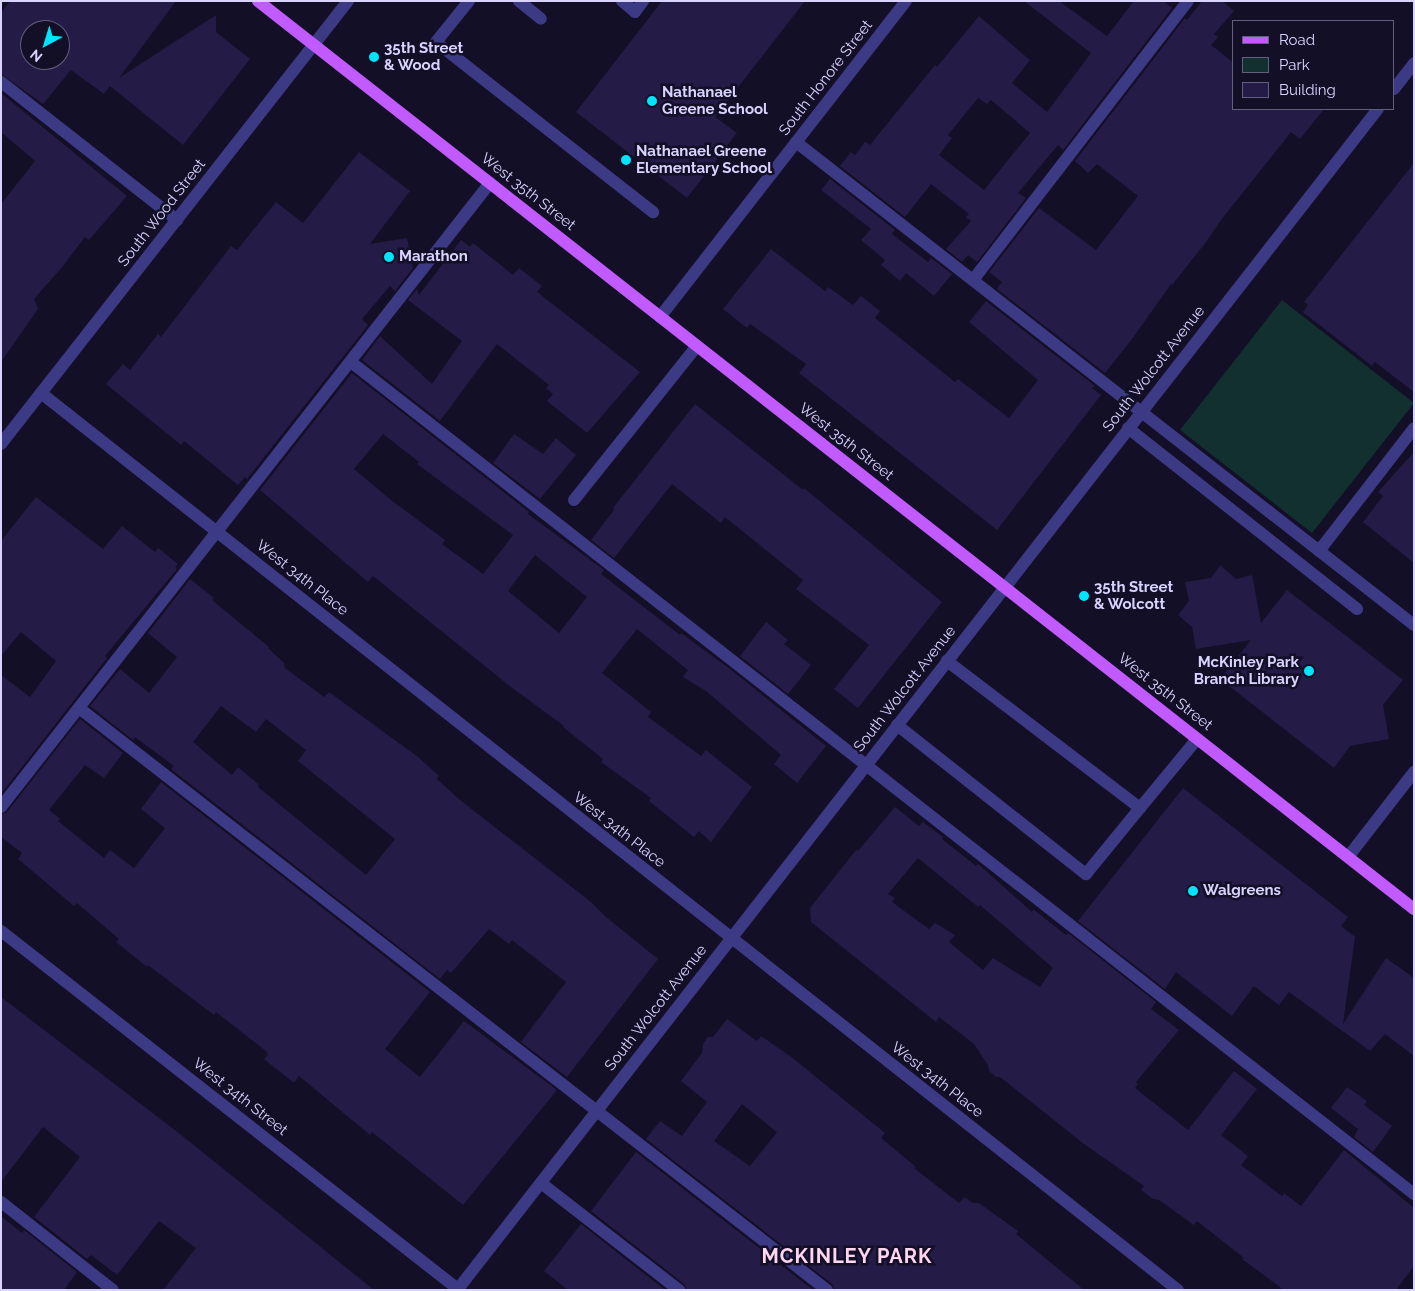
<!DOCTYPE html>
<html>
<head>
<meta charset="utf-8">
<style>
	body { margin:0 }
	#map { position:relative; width:1415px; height:1291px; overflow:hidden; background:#130f26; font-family:Raleway,sans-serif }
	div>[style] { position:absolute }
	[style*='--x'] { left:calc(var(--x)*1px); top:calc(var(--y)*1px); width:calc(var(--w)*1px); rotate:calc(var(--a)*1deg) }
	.green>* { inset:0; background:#12302f }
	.building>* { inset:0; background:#241b47 }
	.minor>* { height:12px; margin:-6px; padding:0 6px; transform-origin:6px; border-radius:6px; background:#3d3a85 }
	.major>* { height:12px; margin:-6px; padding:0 6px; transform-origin:6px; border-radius:6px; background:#c25bff }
	.dots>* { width:14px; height:14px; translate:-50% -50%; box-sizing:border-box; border:2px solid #130f26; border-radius:50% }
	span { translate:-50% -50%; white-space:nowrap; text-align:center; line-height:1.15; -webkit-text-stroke:5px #130f26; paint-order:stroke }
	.poi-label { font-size:15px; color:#d9d4ff; font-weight:700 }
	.left { translate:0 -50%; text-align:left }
	.right { translate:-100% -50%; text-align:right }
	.street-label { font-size:15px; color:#d9d4ff }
	.district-label { font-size:20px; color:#ffd6f0; font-weight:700; letter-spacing:1px }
	.frame { position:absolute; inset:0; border:2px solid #d9d4ff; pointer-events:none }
	.legend { position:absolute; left:1232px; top:20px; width:162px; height:90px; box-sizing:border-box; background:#130f26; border:1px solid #625e7d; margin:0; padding:6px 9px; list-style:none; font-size:15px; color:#d9d4ff }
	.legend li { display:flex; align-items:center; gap:10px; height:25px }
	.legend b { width:25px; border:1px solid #625e7d }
	.north { position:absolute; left:20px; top:20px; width:50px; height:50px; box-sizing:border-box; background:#130f26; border:1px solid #625e7d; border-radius:50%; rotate:219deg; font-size:14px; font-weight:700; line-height:20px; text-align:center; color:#d9d4ff }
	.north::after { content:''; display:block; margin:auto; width:18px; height:22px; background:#00e5ff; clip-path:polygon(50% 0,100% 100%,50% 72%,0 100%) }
</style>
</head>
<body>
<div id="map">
	<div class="green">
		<i style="clip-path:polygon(1282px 300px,1414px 403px,1312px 533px,1180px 430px)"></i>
	</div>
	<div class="building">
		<i style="clip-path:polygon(evenodd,10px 1px,176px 1px,119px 78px,216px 15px,216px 32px,250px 59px,183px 145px,110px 86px,104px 94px,71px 70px,43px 104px,1px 74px,1px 13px,10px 1px,30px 30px,60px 30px,60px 60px,30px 60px,30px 30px)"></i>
		<i style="clip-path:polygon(662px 1px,805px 1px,715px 117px,737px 133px,687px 198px,576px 112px)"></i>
		<i style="clip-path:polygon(evenodd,1024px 1px,1059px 1px,1107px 36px,1134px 1px,1163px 1px,1172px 8px,1063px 150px,1058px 145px,1018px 193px,1026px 198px,977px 262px,968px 255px,962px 262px,946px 249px,971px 221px,966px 217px,969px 214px,931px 184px,905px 217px,840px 166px,851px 152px,855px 155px,865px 142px,870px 145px,935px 65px,937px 67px,979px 16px,1030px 60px,1012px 83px,1047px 112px,1091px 53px,1024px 1px,978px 98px,987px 104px,991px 100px,1030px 133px,984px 190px,939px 155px,952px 138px,948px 135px,978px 98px)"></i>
		<i style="clip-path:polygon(1202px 1px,1222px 1px,1234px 11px,1214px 34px,1218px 37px,1211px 45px,1234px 63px,1234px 109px,1324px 109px,1300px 139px,1291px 132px,1221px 220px,1206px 242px,1172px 285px,1171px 284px,1132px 339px,1105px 373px,997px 289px,1002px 282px,989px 272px,1039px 208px,1096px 250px,1138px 196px,1097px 164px,1088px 173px,1075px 161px,1185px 18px,1187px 20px)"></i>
		<i style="clip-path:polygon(1px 93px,127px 196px,89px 240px,85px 237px,63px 266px,34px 299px,38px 309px,1px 362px,1px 204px,35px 161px,1px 132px)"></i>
		<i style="clip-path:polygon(359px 152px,410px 191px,370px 244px,407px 238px,413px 268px,395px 291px,390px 286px,362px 319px,368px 325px,247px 479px,245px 477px,238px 485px,184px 441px,181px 445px,106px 384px,123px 364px,130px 370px,158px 334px,161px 337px,231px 246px,237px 250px,276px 202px,303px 223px)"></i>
		<i style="clip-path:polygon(1414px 163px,1414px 392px,1375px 362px,1372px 366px,1303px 312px,1308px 305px,1304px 302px)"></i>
		<i style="clip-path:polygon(830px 179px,895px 230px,892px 234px,928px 262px,931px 258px,952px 274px,934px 296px,906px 273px,900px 281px,881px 265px,885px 260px,861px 240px,871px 229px,821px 190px)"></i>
		<i style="clip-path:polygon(461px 240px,470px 247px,473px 243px,513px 275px,519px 268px,542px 286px,537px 292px,640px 372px,587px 433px,547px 401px,553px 394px,546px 388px,549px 385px,497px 344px,440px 421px,362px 360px,380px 336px,432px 384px,462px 341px,408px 300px,417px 289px,419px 295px)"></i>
		<i style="clip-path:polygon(771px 249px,825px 291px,828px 287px,853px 305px,861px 296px,880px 311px,875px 318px,955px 382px,958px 379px,1009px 418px,1038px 380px,969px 322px,986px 301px,1095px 386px,1092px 388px,1101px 395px,997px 530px,799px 373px,806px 364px,750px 324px,747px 328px,723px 309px)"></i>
		<i style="clip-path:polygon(evenodd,352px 373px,529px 512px,528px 514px,604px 570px,601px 574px,680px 635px,681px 633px,730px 669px,826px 746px,797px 783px,774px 764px,781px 755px,706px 691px,683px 677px,688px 670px,637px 629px,602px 673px,651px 712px,648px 717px,701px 756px,706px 750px,752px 787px,711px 842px,699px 831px,694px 837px,649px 801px,651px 798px,601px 762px,603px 759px,563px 727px,564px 726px,511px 687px,373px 576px,368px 582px,260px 490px,352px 373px,383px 434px,419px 462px,417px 464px,513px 535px,483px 574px,442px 544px,445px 540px,391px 500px,354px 469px,383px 434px,352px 373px,535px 555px,587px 597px,559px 633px,508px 591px,535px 555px)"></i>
		<i style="clip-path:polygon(695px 404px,803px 490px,804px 488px,942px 602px,858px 708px,834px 689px,869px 645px,796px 589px,803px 580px,725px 517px,721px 523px,672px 484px,614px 558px,591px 540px,614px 510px,613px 508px)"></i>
		<i style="clip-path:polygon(514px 434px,543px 454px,556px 438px,576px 455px,540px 499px,493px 463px)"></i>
		<i style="clip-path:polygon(1414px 452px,1414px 563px,1363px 522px,1383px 496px,1378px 492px)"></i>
		<i style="clip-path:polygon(36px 497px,103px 549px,122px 526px,155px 552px,158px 548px,178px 564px,175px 567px,177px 569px,105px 656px,107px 658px,1px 794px,1px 675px,30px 697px,56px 661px,21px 632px,1px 656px,1px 541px)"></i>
		<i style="clip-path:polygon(1220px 565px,1236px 579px,1252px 575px,1261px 623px,1287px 590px,1403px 680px,1383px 705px,1389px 739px,1350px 746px,1334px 768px,1220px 679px,1251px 640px,1196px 649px,1192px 627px,1178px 615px,1189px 601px,1185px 582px,1211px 578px)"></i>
		<i style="clip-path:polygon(evenodd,190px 579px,214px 598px,212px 600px,269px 647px,268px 648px,284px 663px,285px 668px,324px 697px,329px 692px,418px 757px,439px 776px,437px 779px,460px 800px,591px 902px,606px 917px,658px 959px,567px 1077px,521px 1042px,566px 982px,512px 940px,509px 944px,489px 929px,451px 973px,447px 970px,440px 979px,171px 769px,174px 766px,135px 737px,133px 740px,90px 706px,120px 669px,149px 693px,177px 657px,148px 633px,190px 579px,221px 706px,256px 732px,266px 719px,306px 750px,298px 761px,395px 839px,366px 875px,258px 787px,259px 785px,238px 767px,232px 775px,193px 742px,221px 706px)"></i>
		<i style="clip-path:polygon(766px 622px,788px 640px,784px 644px,811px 665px,788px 694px,740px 656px)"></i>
		<i style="clip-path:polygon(80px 719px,123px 753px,104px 778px,85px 765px,49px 810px,60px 819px,58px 821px,104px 858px,110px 850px,134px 868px,165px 828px,141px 809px,161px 782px,430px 992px,385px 1049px,420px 1077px,464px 1021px,557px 1090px,463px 1205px,372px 1132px,370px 1135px,299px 1076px,294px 1083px,264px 1059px,268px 1055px,266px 1051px,216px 1012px,214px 1015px,148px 965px,147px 967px,116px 942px,119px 939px,77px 903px,74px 906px,18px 859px,22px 853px,1px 837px,1px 815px,7px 812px)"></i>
		<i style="clip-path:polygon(1183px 788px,1348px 917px,1341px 926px,1355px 937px,1343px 1024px,1386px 958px,1414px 978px,1414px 1056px,1385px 1034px,1370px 1051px,1289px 992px,1279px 1005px,1254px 986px,1232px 1016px,1176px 972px,1165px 989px,1078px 921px)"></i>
		<i style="clip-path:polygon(evenodd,895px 807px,919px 826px,923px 822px,943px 837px,942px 839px,976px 866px,978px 864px,1032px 912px,1033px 909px,1066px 935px,1068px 933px,1156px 1002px,1151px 1009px,1179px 1030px,1136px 1082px,1138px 1084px,1135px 1088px,1188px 1130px,1234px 1071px,1257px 1089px,1221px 1135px,1248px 1156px,1241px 1165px,1282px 1196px,1284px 1193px,1301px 1206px,1344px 1150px,1414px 1208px,1414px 1266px,1396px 1290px,1284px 1290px,1242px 1259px,1244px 1258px,1197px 1221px,1194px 1225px,1159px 1200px,1153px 1199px,1141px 1190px,1144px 1186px,1084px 1144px,1000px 1077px,996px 1077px,989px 1071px,988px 1065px,974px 1044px,939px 1017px,936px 1022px,811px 922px,810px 908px,856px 850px,858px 851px,895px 807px,918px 858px,978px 907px,980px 905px,1053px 968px,1040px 987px,993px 958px,983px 970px,949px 942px,955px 935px,935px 923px,929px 929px,892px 902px,895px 898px,888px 894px,918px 858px)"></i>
		<i style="clip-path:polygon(1px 997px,180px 1134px,374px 1290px,163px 1290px,196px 1248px,159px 1221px,117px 1275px,91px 1255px,87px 1259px,34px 1217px,80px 1157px,43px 1127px,1px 1182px)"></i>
		<i style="clip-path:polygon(evenodd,727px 1019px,757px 1041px,761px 1036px,790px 1056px,885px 1133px,881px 1138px,916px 1167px,914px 1168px,959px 1203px,964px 1197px,973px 1203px,979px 1203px,1018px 1231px,1016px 1234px,1084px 1290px,835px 1290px,832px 1284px,646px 1139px,660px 1121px,682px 1136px,707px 1102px,681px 1081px,702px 1053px,703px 1044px,708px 1037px,713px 1037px,727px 1019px,742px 1104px,777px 1132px,750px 1166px,714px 1141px,742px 1104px)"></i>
		<i style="clip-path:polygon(1347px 1087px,1367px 1101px,1364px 1105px,1392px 1126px,1373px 1152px,1354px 1137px,1358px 1129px,1331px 1108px)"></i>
		<i style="clip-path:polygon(636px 1152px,813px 1290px,687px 1290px,684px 1284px,591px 1211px)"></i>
		<i style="clip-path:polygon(1px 1216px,22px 1233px,24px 1230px,77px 1272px,64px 1290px,1px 1290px)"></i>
		<i style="clip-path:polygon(581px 1224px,665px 1290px,568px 1290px,544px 1271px)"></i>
	</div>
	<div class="minor">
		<i style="--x:469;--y:1;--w:53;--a:128.8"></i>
		<i style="--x:436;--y:42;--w:276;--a:38.1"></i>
		<i style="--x:519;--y:1;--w:28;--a:39"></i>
		<i style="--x:622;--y:1;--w:17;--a:40"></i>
		<i style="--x:635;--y:12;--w:14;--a:-54"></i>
		<i style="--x:1;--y:82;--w:224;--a:38.1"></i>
		<i style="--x:1394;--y:89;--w:33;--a:-52"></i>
		<i style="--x:796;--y:142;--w:784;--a:38.01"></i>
		<i style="--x:973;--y:280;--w:352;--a:-52.4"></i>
		<i style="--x:660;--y:317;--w:400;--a:-52.1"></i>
		<i style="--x:351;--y:362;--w:1350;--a:38.05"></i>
		<i style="--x:41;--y:393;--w:1448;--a:38.27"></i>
		<i style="--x:1128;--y:428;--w:292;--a:38.3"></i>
		<i style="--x:1;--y:444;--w:563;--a:-51.93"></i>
		<i style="--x:574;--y:500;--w:197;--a:-51.4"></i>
		<i style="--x:1319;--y:551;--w:155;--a:-52.3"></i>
		<i style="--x:79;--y:708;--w:948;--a:37.89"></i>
		<i style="--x:897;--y:725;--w:241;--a:38.3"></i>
		<i style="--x:1086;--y:874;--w:85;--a:-50.7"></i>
		<i style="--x:1140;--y:808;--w:243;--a:-142.7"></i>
		<i style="--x:1;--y:807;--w:793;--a:-51.92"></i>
		<i style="--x:1140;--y:808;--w:89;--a:-50.4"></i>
		<i style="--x:1348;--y:857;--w:108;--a:-52.2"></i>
		<i style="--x:1;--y:931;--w:582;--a:38.09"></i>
		<i style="--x:541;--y:1183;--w:175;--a:37.8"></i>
		<i style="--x:1;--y:1202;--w:142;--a:38.2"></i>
		<i style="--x:458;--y:1289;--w:1496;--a:-52.06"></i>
	</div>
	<div class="major">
		<i style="--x:258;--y:1;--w:1470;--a:38.15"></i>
	</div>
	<div class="dots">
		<i style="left:374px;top:57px;background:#00e5ff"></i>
		<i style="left:652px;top:101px;background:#00e5ff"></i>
		<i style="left:626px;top:160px;background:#00e5ff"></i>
		<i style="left:389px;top:257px;background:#00e5ff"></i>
		<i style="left:1084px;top:596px;background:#00e5ff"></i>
		<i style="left:1309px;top:671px;background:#00e5ff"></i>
		<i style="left:1193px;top:891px;background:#00e5ff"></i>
	</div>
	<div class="poi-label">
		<span class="left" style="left:384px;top:57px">35th Street<br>&amp; Wood</span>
		<span class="left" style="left:662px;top:101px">Nathanael<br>Greene School</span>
		<span class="left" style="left:636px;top:160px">Nathanael Greene<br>Elementary School</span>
		<span class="left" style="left:399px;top:257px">Marathon</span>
		<span class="left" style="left:1094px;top:596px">35th Street<br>&amp; Wolcott</span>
		<span class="right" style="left:1299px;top:671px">McKinley Park<br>Branch Library</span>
		<span class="left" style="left:1203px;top:891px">Walgreens</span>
	</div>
	<div class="street-label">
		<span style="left:826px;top:78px;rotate:-52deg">South Honore Street</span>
		<span style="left:528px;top:192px;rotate:38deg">West 35th Street</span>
		<span style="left:162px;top:213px;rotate:-52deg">South Wood Street</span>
		<span style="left:1154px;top:369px;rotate:-52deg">South Wolcott Avenue</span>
		<span style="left:846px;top:442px;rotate:38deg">West 35th Street</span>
		<span style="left:302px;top:578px;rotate:38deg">West 34th Place</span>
		<span style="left:905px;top:689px;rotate:-52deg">South Wolcott Avenue</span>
		<span style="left:1165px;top:692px;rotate:38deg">West 35th Street</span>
		<span style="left:619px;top:830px;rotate:38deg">West 34th Place</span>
		<span style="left:656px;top:1008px;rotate:-52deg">South Wolcott Avenue</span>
		<span style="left:937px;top:1080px;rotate:38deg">West 34th Place</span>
		<span style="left:240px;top:1097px;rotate:38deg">West 34th Street</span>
	</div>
	<div class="district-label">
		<span style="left:847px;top:1256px">MCKINLEY PARK</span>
	</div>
	<div class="frame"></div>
	<ul class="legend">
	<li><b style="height:6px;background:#c25bff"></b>Road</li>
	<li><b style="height:14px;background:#12302f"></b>Park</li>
	<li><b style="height:14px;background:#241b47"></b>Building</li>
	</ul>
	<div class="north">N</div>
</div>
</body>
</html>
